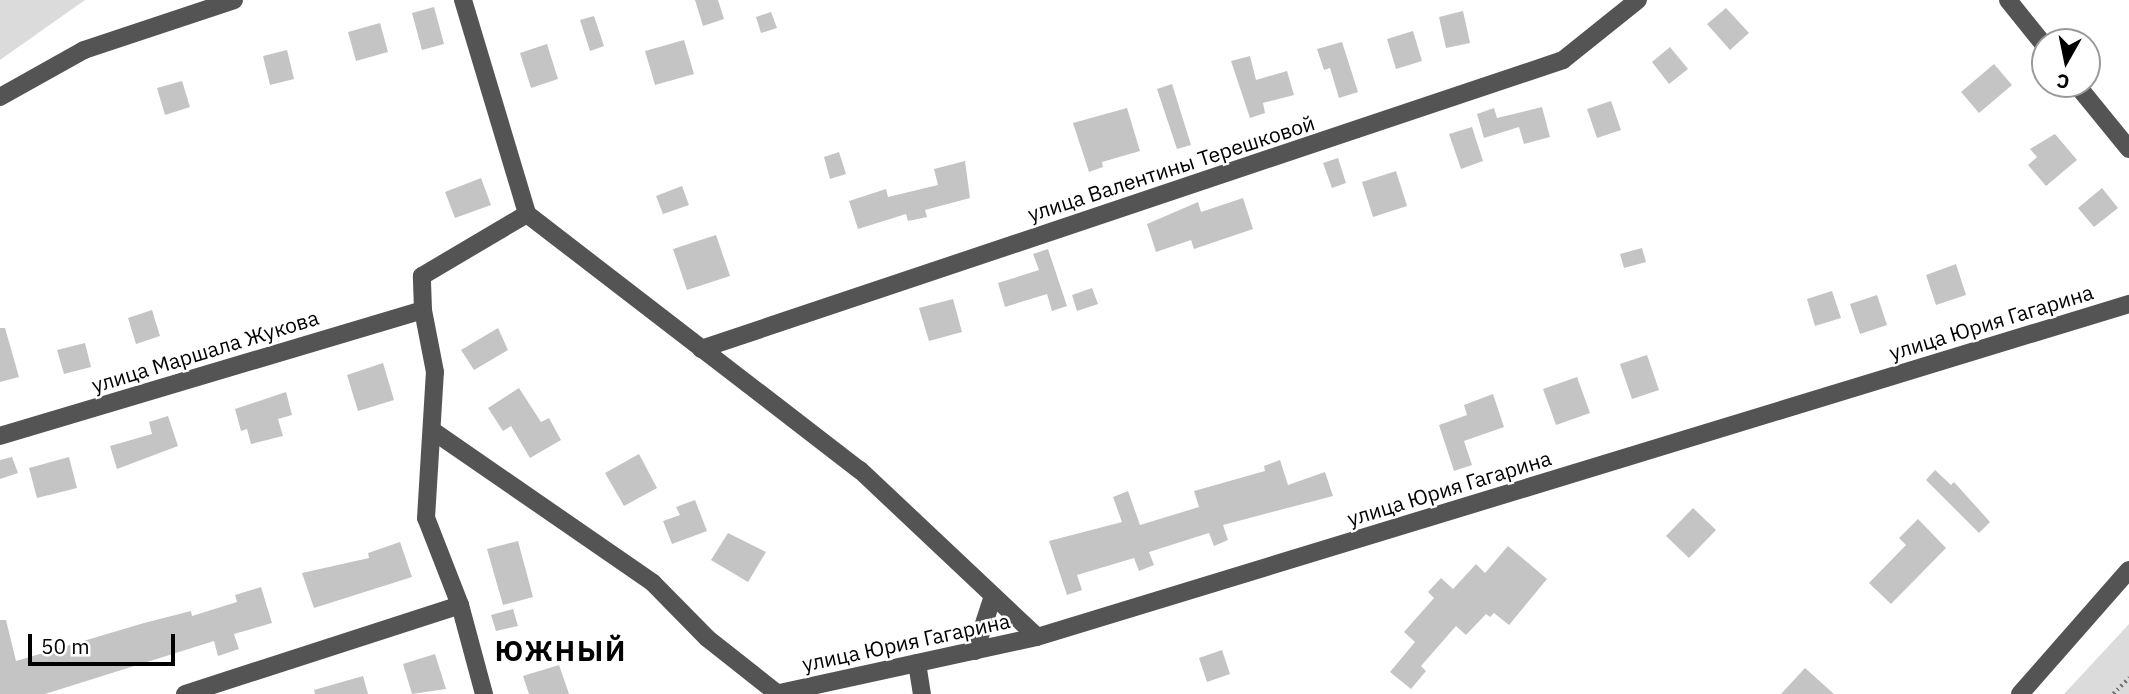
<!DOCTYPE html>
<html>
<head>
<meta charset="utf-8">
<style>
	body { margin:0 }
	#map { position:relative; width:2129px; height:694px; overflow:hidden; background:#fff; font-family:"IBM Plex Sans",sans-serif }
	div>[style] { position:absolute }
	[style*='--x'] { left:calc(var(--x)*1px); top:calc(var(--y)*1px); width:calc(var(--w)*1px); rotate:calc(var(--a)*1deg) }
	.green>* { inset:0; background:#dbdbdb }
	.building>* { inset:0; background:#c4c4c4 }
	.path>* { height:3.5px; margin-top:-1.75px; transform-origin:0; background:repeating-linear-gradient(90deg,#767676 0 2px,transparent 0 5.5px) }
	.minor>* { height:18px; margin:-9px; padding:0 9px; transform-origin:9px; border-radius:9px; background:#545454 }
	span { translate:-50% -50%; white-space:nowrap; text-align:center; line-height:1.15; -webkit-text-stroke:5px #fff; paint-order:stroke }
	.street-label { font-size:21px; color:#000 }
	.district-label { font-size:28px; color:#000; font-weight:700; letter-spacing:2px }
	.north { position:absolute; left:2031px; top:28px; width:70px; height:70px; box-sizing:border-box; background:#fff; border:2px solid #999; border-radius:50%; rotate:189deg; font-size:19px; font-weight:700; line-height:28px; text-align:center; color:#000 }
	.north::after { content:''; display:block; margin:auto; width:24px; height:32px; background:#000; clip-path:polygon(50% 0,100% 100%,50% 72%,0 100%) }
	.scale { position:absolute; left:28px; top:634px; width:147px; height:32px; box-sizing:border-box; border:4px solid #000; border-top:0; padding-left:9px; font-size:21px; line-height:24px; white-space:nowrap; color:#000; -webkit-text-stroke:5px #fff; paint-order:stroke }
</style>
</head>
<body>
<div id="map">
	<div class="green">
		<i style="clip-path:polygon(0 0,85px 0,0 60px)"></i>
		<i style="clip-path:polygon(2129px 624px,2129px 694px,2064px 694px)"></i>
	</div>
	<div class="building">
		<i style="clip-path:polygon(695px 0,718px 0,724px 19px,703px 26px)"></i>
		<i style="clip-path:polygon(434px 7px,444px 44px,422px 50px,412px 13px)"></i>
		<i style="clip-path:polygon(1726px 8px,1749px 33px,1730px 50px,1707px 24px)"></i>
		<i style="clip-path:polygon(1463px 11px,1470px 43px,1446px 48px,1439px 17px)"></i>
		<i style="clip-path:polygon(771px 12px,777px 28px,761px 33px,756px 17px)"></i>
		<i style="clip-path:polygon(594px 16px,604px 46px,590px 51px,580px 20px)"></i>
		<i style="clip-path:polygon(380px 23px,388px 52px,356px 61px,348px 32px)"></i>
		<i style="clip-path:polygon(1413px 31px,1422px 61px,1396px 69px,1387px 39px)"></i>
		<i style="clip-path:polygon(684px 40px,694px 74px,655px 85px,645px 51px)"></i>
		<i style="clip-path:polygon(1342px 42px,1358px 92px,1339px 98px,1330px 68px,1324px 70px,1317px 49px)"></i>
		<i style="clip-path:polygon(547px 44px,558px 79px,531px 88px,520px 53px)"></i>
		<i style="clip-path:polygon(1670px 47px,1688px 69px,1669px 84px,1652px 62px)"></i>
		<i style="clip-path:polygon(287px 50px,294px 79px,270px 85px,263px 56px)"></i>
		<i style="clip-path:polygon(1250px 56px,1256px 80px,1287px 71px,1294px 95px,1263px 103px,1265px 113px,1250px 118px,1231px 61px)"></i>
		<i style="clip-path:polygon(1994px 64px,2012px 85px,1979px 113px,1961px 92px)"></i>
		<i style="clip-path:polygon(182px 81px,190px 107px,165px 115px,157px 88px)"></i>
		<i style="clip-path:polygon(1172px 84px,1191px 145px,1177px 149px,1157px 89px)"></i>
		<i style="clip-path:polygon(1611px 101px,1621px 130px,1597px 138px,1587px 109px)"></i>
		<i style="clip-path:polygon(1542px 107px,1550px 137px,1524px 144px,1519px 127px,1484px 138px,1477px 114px,1494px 108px,1497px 118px)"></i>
		<i style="clip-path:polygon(1127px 108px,1140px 151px,1102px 162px,1103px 167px,1089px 172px,1073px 123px)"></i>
		<i style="clip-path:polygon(1472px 127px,1483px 161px,1461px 169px,1449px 134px)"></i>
		<i style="clip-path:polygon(2055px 134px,2077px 160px,2046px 186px,2028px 165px,2037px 157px,2030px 149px)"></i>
		<i style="clip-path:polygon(839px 152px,846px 174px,830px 179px,824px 157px)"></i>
		<i style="clip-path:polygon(1338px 158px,1346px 183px,1332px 188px,1323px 163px)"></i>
		<i style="clip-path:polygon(965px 161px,970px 198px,925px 210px,927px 217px,908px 221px,906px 214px,858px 229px,849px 201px,886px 189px,888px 197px,938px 185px,934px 169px)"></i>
		<i style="clip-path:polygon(1396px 171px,1407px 206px,1373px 217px,1362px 182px)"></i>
		<i style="clip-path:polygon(481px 178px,491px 205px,455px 218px,445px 192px)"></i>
		<i style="clip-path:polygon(682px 186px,689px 205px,663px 214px,656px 196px)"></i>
		<i style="clip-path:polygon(2102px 188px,2118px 208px,2094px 227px,2078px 208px)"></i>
		<i style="clip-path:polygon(1243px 198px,1253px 229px,1194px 249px,1191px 240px,1156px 252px,1147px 224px,1198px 202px,1201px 212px)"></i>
		<i style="clip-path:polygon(716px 235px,730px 276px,687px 290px,673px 249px)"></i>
		<i style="clip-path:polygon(1642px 248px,1646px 262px,1624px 268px,1620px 254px)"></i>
		<i style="clip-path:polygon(1048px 249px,1067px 306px,1052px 311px,1047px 294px,1005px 307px,998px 283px,1039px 270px,1033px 254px)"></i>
		<i style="clip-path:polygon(1956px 264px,1966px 295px,1936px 305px,1926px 275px)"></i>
		<i style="clip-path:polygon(1092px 288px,1098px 304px,1077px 311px,1072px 295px)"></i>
		<i style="clip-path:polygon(1832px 291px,1841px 318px,1815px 326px,1807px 299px)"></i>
		<i style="clip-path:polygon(1877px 295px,1887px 325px,1860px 334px,1850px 304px)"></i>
		<i style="clip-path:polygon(953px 299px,962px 332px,929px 341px,919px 308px)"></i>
		<i style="clip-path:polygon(152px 310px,160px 336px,136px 344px,128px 318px)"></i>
		<i style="clip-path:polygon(0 328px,5px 328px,19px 377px,0 382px)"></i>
		<i style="clip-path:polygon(498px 328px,508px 350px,474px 370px,461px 350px)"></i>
		<i style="clip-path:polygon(85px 343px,91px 367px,64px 374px,57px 350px)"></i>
		<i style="clip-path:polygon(1647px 355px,1659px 390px,1632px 399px,1620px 364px)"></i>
		<i style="clip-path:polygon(383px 363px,394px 400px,358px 411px,347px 375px)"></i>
		<i style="clip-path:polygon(1577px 377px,1590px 413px,1556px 425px,1543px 389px)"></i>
		<i style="clip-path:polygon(519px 388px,541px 422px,549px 418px,561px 440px,530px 458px,511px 426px,503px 431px,488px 408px)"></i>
		<i style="clip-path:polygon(286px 392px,292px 415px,278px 419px,283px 436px,251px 444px,247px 429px,241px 431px,235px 409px)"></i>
		<i style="clip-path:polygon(1493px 394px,1504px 427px,1464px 441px,1472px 465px,1454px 471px,1439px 425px,1467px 415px,1464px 405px)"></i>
		<i style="clip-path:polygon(168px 416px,178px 446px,117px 469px,110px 446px,152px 434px,149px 422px)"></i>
		<i style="clip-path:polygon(639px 454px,657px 488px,624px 506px,605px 473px)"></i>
		<i style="clip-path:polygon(12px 457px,18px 473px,0 479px,0 460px)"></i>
		<i style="clip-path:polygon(69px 457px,77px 488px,37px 498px,29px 468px)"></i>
		<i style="clip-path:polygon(1280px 460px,1288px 485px,1325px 472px,1333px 496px,1223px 525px,1228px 540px,1214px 546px,1209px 533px,1149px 552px,1154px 565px,1139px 571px,1134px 558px,1077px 575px,1082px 590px,1067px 595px,1049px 541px,1122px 522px,1113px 497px,1128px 491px,1140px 525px,1199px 507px,1194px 491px,1265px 471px,1264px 466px)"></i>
		<i style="clip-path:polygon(1935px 470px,1951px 485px,1954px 482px,1990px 522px,1979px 533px,1926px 480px)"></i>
		<i style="clip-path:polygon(695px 500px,707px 531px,672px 544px,663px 521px,680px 515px,676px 507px)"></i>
		<i style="clip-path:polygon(1693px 508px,1716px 530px,1689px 558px,1666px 536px)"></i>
		<i style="clip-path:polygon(1918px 519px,1946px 548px,1891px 604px,1869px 583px,1906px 545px,1899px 538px)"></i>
		<i style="clip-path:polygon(728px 533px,766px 552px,748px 582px,711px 560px)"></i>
		<i style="clip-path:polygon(518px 541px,533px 597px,503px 605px,487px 549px)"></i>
		<i style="clip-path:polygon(400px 542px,412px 577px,314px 608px,302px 573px,369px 558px,368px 553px)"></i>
		<i style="clip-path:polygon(1508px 546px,1547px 579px,1509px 625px,1494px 613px,1490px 617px,1486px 614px,1466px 635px,1456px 626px,1421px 666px,1426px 671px,1411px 689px,1390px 672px,1415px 642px,1404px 632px,1434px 598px,1428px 592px,1441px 578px,1453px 589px,1476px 564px,1485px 573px)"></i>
		<i style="clip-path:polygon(261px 587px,272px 623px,234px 634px,239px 649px,218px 656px,214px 641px,45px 694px,0 694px,0 620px,6px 620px,16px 661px,144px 623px,191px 611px,192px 616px,237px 602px,235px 595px)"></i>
		<i style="clip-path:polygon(513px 609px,518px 626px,496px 631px,491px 615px)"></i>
		<i style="clip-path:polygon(1222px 650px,1230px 674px,1207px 682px,1199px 658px)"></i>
		<i style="clip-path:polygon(435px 654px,446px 689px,412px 694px,403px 664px)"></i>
		<i style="clip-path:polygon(559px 665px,569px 694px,529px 694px,523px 676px)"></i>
		<i style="clip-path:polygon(1805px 668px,1834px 694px,1781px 694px)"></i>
		<i style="clip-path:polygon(363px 676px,368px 694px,315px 694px,314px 690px)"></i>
	</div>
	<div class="path">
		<i style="--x:2113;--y:694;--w:23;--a:-45"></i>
	</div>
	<div class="minor">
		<i style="--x:463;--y:0;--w:223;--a:73.3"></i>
		<i style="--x:527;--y:214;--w:420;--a:37.6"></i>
		<i style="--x:860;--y:470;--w:243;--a:43.3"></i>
		<i style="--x:2008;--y:0;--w:59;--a:51.2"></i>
		<i style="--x:2076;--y:84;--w:84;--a:50.8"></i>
		<i style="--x:0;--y:97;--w:96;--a:-29.2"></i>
		<i style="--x:84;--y:50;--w:158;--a:-18.4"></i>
		<i style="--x:701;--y:349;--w:909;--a:-18.53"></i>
		<i style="--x:1563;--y:60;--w:96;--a:-38.7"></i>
		<i style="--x:433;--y:431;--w:267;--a:34.6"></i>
		<i style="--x:653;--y:583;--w:77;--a:45.5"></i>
		<i style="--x:707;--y:638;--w:90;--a:38.3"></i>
		<i style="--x:0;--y:436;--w:441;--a:-16.6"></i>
		<i style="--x:975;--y:651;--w:58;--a:-71.9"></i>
		<i style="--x:917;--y:663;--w:31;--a:81"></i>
		<i style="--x:185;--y:694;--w:289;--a:-17.9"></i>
		<i style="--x:484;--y:694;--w:92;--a:-105.1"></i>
		<i style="--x:460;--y:605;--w:93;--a:-111.3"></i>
		<i style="--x:426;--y:518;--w:146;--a:-86.5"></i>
		<i style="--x:435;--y:372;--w:63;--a:-101"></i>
		<i style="--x:423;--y:310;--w:34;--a:-92"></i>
		<i style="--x:422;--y:276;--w:122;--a:-30.6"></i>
		<i style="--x:775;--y:694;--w:268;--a:-12.3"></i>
		<i style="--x:1037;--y:637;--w:1142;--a:-16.96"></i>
		<i style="--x:2020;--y:694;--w:165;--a:-48.7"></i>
	</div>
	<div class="street-label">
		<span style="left:1171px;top:168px;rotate:-18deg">улица Валентины Терешковой</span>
		<span style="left:1991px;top:322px;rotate:-17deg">улица Юрия Гагарина</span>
		<span style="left:205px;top:351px;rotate:-17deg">улица Маршала Жукова</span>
		<span style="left:1449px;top:488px;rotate:-17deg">улица Юрия Гагарина</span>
		<span style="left:906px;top:642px;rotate:-12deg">улица Юрия Гагарина</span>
	</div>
	<div class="district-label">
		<span style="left:561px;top:651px">ЮЖНЫЙ</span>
	</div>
	<div class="north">С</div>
	<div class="scale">50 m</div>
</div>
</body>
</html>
